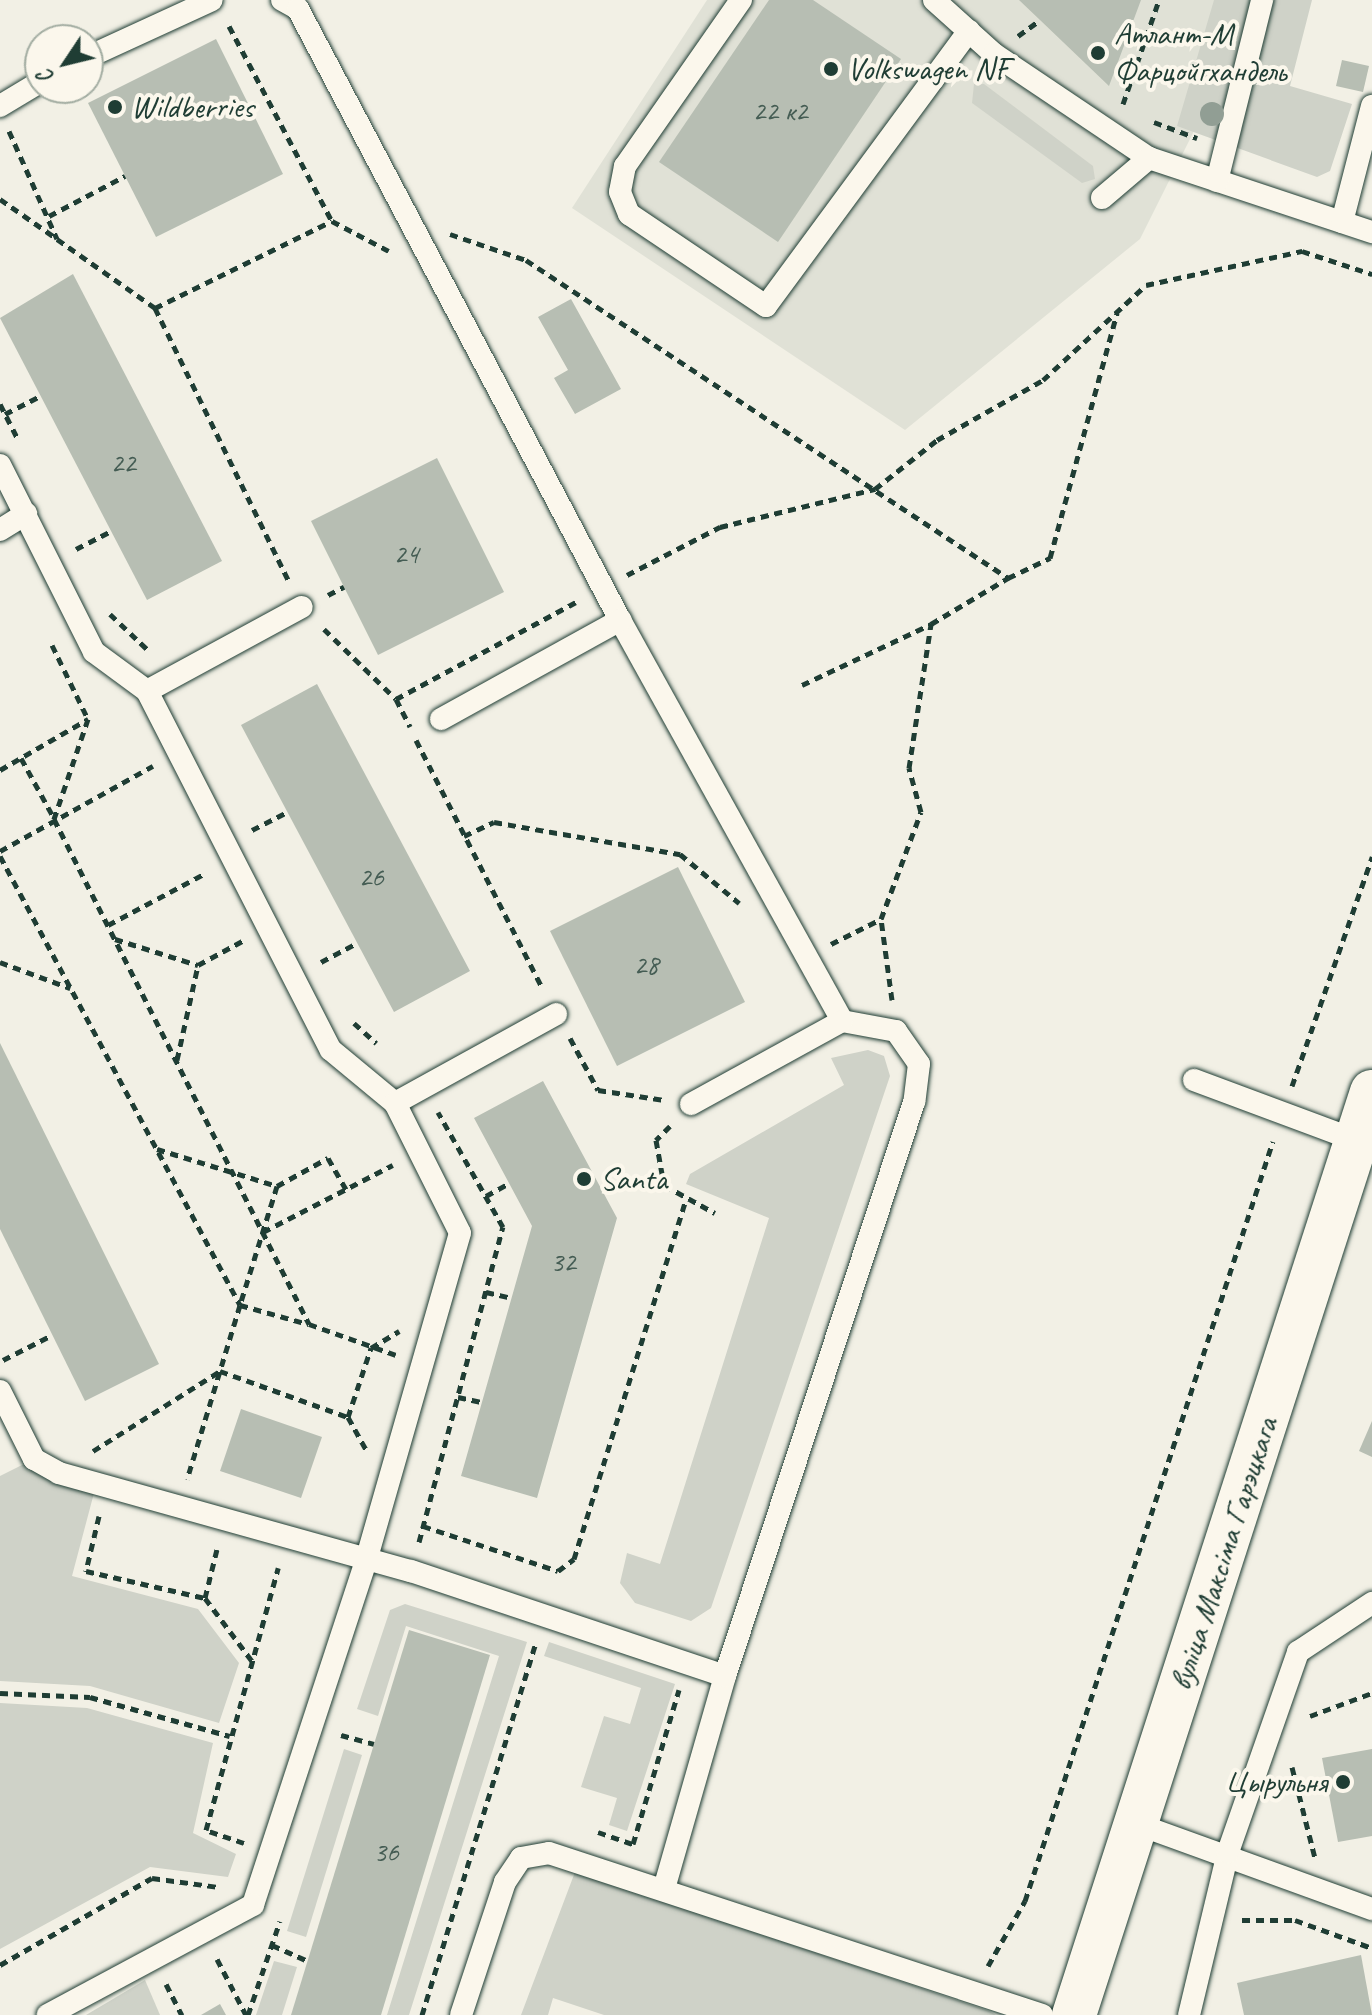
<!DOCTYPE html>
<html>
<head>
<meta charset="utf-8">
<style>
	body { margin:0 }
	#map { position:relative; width:1372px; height:2015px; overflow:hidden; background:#f2f0e5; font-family:Caveat,sans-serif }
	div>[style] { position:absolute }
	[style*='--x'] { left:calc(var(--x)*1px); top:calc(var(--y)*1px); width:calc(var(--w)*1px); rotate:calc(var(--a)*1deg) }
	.built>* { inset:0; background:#e0e1d6 }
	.green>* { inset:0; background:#cfd2c8 }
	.building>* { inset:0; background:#b7beb3 }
	.path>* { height:5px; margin-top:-2.5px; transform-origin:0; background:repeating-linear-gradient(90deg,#1f3d34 0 8px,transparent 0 14px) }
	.roads { filter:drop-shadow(0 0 2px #1f3d34) drop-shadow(0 0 2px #1f3d34) }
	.lane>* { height:22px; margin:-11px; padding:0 11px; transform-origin:11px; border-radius:11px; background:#fbf7ec }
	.secondary>* { height:44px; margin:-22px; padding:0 22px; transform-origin:22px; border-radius:22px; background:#fbf7ec }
	.trees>* { width:24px; height:24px; margin:-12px; border-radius:50%; background:#919e94 }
	.dots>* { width:22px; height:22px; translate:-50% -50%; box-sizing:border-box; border:4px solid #fbf7ec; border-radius:50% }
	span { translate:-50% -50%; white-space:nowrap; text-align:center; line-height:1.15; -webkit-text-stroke:8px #fbf7ec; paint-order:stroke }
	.number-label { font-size:28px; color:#455d54 }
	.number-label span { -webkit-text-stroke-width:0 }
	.poi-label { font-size:32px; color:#1f3d34 }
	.left { translate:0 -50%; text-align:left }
	.right { translate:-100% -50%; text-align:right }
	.street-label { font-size:32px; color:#1f3d34 }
	.north { position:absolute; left:24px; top:24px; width:80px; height:80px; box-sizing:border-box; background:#fbf7ec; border:2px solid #a3ada2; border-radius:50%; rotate:235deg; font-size:22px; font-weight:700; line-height:32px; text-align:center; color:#1f3d34 }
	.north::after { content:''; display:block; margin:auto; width:28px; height:36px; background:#1f3d34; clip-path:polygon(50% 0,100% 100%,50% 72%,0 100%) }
</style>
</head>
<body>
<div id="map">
	<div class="built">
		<i style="clip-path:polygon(707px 0,1241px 0,1202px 115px,1140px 239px,905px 430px,572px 208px)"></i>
	</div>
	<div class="green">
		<i style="clip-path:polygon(1214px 0,1312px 0,1290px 86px,1352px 104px,1330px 171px,1317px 177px,1177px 126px)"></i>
		<i style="clip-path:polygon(974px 84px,984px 84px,1093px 166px,1095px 179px,1082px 183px,972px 103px)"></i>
		<i style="clip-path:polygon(868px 1050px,884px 1056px,890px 1076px,711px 1608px,691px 1621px,635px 1603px,620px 1583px,627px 1553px,660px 1564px,769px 1218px,686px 1184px,690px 1174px,844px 1085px,831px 1058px)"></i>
		<i style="clip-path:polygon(34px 1459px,94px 1493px,72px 1576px,198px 1609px,239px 1663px,219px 1723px,90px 1686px,0 1681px,0 1476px)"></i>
		<i style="clip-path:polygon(405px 1604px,527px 1642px,409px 2015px,387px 2015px,499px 1656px,406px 1626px,378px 1716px,357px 1709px,390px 1610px)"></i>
		<i style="clip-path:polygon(549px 1642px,675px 1684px,627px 1831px,609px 1825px,617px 1798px,581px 1787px,604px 1716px,630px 1724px,641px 1688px,544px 1656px)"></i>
		<i style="clip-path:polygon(0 1703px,87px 1708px,213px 1743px,193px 1833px,236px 1854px,228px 1877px,150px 1867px,0 1949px)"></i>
		<i style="clip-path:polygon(344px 1749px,362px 1755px,306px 1937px,287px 1931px)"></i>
		<i style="clip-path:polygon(575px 1872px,989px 2011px,996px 2015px,604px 2015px,553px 1998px,548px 2015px,521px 2015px)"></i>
		<i style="clip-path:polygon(274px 1961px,297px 1967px,282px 2015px,256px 2015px)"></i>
		<i style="clip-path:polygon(145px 1980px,160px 2015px,86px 2015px)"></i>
	</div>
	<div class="building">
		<i style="clip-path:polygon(769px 0,813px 0,901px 59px,778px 242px,659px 162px)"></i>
		<i style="clip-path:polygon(1019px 0,1141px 0,1109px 86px,1040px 20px)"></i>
		<i style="clip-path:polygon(216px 39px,283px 174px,156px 237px,88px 103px)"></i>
		<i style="clip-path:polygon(1342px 60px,1369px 66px,1363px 92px,1336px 86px)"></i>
		<i style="clip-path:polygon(73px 274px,222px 561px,147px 600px,0 318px)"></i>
		<i style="clip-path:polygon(571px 299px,621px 389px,575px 414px,554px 378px,568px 370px,538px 317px)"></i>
		<i style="clip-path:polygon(437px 458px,504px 592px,378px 655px,311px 521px)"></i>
		<i style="clip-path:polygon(317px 684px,470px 971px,394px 1012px,241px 725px)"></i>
		<i style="clip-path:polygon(678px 867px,745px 1002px,617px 1066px,550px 931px)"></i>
		<i style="clip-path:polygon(0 1043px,159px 1364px,85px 1401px,0 1229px)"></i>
		<i style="clip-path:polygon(543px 1081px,617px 1218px,537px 1498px,461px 1476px,532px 1226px,474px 1118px)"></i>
		<i style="clip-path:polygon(241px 1409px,322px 1437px,301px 1498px,220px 1471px)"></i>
		<i style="clip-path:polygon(1372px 1421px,1372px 1457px,1359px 1451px)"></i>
		<i style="clip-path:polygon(409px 1630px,490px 1655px,381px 2015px,291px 2015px)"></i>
		<i style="clip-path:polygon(1372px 1749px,1372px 1836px,1338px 1842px,1322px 1758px)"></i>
		<i style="clip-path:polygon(1361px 1955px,1372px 2015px,1244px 2015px,1237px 1983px)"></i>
		<i style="clip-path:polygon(220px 2004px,226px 2015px,201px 2015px)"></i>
	</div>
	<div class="path">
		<i style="--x:229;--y:26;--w:221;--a:62.2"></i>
		<i style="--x:332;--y:221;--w:64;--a:27.8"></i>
		<i style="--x:1018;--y:36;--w:27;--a:-36"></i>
		<i style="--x:1123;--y:104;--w:110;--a:-70.9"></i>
		<i style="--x:1154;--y:122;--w:46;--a:20.4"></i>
		<i style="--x:9;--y:131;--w:118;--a:66"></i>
		<i style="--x:57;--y:239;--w:120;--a:35.1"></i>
		<i style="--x:155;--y:308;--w:197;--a:-26.2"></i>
		<i style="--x:0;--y:199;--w:68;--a:34.9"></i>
		<i style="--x:49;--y:216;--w:86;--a:-27.8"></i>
		<i style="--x:450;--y:234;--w:80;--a:18.9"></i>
		<i style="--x:526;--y:260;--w:577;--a:33.41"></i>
		<i style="--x:1008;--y:578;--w:47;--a:-25.5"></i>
		<i style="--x:1050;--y:558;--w:254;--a:-74.7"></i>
		<i style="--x:155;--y:308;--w:306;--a:63.9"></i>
		<i style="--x:0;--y:404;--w:39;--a:63"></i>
		<i style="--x:5;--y:414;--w:39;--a:-27"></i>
		<i style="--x:76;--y:549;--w:39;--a:-27"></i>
		<i style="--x:627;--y:575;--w:105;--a:-27.3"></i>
		<i style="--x:720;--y:527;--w:160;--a:-13.8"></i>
		<i style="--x:875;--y:489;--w:79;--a:-38.3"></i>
		<i style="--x:937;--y:440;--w:122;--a:-29.5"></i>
		<i style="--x:1043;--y:380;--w:140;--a:-42.7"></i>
		<i style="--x:1146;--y:285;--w:160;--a:-12.3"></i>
		<i style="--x:1302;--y:251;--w:74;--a:18.2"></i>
		<i style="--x:328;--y:595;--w:18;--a:-27"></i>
		<i style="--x:110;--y:614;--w:54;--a:43.5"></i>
		<i style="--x:324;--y:629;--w:100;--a:44.2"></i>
		<i style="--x:396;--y:699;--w:204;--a:-28.3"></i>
		<i style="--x:52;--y:645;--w:82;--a:64.1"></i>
		<i style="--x:88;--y:719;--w:106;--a:108.8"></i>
		<i style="--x:54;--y:819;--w:566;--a:63.21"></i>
		<i style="--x:309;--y:1324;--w:92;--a:19.6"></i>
		<i style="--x:802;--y:685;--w:143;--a:-25.3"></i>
		<i style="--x:931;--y:624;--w:90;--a:-30.9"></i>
		<i style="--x:396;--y:699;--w:31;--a:63"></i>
		<i style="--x:416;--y:740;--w:277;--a:63"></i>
		<i style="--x:21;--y:758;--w:68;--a:61.2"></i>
		<i style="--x:0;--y:770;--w:102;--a:-30.1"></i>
		<i style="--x:252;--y:830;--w:39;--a:-27"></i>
		<i style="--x:464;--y:836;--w:33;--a:-25"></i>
		<i style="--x:494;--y:822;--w:189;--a:9.8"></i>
		<i style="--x:680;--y:854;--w:77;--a:39.7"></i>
		<i style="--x:0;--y:851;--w:175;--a:-29.1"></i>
		<i style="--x:0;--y:856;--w:509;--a:61.87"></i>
		<i style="--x:240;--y:1305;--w:182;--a:106.9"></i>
		<i style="--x:108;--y:925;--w:111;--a:-28"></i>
		<i style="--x:115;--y:939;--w:87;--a:17.4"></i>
		<i style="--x:831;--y:944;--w:56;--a:-26.6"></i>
		<i style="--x:0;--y:962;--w:75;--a:20.4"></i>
		<i style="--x:321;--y:962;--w:41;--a:-27.8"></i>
		<i style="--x:892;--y:1000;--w:82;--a:-97.7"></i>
		<i style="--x:881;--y:919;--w:114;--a:-69.5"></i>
		<i style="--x:921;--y:812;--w:46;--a:-105.3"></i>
		<i style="--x:909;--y:768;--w:146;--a:-81.3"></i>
		<i style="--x:354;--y:1023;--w:30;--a:42"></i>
		<i style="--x:570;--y:1038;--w:59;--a:61.7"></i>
		<i style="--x:598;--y:1090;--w:67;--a:8.6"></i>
		<i style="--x:177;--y:1060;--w:97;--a:-77.5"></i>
		<i style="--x:198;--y:965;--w:52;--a:-28.5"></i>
		<i style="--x:1292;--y:1086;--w:243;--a:-70.7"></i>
		<i style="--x:670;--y:1126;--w:20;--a:135"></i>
		<i style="--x:656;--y:1140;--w:46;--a:79.9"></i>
		<i style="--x:664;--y:1185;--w:58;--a:28.8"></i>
		<i style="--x:157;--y:1149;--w:126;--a:17.1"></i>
		<i style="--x:277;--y:1186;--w:125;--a:107.3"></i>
		<i style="--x:240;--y:1305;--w:71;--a:15.6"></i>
		<i style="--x:277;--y:1186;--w:58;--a:-28.8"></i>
		<i style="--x:328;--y:1158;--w:36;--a:60"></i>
		<i style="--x:486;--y:1196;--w:26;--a:-29"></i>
		<i style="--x:263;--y:1232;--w:146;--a:-27.3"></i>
		<i style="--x:486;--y:1292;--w:27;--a:13"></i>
		<i style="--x:3;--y:1360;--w:55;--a:-27"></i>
		<i style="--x:458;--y:1397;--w:25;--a:12"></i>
		<i style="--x:348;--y:1417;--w:39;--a:61"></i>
		<i style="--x:93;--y:1451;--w:150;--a:-32.2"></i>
		<i style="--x:220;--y:1371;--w:136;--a:19.8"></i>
		<i style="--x:348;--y:1417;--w:73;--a:-71.6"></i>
		<i style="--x:371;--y:1348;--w:33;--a:-31"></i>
		<i style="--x:99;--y:1516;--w:57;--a:103.3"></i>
		<i style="--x:86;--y:1571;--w:122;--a:12.8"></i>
		<i style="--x:205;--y:1598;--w:79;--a:53.3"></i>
		<i style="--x:423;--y:1526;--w:142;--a:18.4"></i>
		<i style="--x:558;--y:1571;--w:20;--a:-37"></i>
		<i style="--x:574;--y:1559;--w:377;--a:-72.7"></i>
		<i style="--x:419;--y:1542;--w:326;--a:-75.1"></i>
		<i style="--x:503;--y:1227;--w:132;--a:-119.5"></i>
		<i style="--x:205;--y:1598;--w:50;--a:-76.2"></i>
		<i style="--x:0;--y:1693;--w:90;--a:2.5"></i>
		<i style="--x:90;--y:1697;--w:145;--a:15.6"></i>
		<i style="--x:1310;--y:1716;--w:66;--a:-20.4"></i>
		<i style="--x:341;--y:1735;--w:34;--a:15"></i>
		<i style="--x:1292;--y:1767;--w:94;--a:75.8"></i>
		<i style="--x:598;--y:1832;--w:37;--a:19"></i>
		<i style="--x:633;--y:1844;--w:161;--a:-73.4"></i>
		<i style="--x:244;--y:1843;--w:40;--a:-161.1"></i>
		<i style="--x:206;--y:1830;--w:272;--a:-74.6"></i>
		<i style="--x:1242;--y:1920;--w:53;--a:0"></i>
		<i style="--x:1295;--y:1920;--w:82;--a:20"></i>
		<i style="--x:272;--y:1945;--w:39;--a:24"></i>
		<i style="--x:217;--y:1959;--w:63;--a:62.6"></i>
		<i style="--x:0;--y:1965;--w:175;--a:-29.8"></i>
		<i style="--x:152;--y:1878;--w:68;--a:7.7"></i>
		<i style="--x:988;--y:1966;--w:75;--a:-60.4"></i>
		<i style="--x:1025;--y:1901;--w:799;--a:-71.93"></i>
		<i style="--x:166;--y:1984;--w:35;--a:63"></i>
		<i style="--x:248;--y:2015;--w:99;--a:-71.2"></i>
		<i style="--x:422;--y:2015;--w:387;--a:-73"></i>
	</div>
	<div class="roads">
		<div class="lane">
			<i style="--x:282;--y:0;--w:18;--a:29"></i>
			<i style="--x:298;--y:9;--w:691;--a:62.21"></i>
			<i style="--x:620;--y:620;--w:458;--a:61"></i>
			<i style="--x:842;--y:1021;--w:55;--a:10.5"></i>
			<i style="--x:896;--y:1031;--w:40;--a:55.1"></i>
			<i style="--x:919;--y:1064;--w:38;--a:97"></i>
			<i style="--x:914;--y:1102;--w:604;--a:108.23"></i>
			<i style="--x:725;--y:1676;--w:222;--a:106"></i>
			<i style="--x:741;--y:0;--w:203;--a:124.9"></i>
			<i style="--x:625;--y:166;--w:26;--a:101"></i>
			<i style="--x:620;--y:192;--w:24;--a:68"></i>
			<i style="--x:629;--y:214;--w:165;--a:33.9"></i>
			<i style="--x:766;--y:306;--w:342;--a:-53.6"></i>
			<i style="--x:934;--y:0;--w:81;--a:42"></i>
			<i style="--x:994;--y:54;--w:187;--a:33.9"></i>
			<i style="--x:1149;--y:158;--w:235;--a:18.4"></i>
			<i style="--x:88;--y:57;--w:136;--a:-24.7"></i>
			<i style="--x:0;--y:106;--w:47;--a:-31"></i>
			<i style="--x:1217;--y:181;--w:187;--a:-76"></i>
			<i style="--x:1102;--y:198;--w:62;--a:-40.4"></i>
			<i style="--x:1342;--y:222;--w:120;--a:-75.5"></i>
			<i style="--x:0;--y:465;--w:209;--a:63.3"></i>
			<i style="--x:94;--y:652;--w:66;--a:36.3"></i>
			<i style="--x:147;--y:691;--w:403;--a:62.9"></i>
			<i style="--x:331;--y:1050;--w:83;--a:39.6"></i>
			<i style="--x:395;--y:1103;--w:145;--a:63.4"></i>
			<i style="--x:460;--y:1233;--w:338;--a:106"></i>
			<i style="--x:367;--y:1558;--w:365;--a:108.2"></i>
			<i style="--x:253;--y:1905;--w:233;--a:151.8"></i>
			<i style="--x:0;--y:530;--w:31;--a:-32"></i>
			<i style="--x:147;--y:691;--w:176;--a:-28.5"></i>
			<i style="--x:441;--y:719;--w:205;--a:-28.9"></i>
			<i style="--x:1194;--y:1080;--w:180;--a:20.4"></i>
			<i style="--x:395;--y:1103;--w:184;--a:-28.9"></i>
			<i style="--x:691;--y:1104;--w:172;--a:-28.8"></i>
			<i style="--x:0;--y:1391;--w:76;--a:63.4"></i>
			<i style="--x:34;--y:1459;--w:29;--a:29"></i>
			<i style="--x:59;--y:1473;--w:365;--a:15.6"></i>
			<i style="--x:411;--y:1571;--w:331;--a:18.5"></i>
			<i style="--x:1137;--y:1824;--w:250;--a:19.9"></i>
			<i style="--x:461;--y:2015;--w:140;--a:-71.7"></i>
			<i style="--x:505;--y:1882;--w:29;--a:-56"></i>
			<i style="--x:521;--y:1858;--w:28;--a:-10"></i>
			<i style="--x:549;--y:1853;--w:519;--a:18.19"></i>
			<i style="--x:1189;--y:2015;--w:168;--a:-76.5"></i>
			<i style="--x:1228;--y:1852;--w:212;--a:-70.7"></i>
			<i style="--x:1298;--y:1652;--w:89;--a:-33.5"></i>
		</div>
		<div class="secondary">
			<i style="--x:1074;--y:2015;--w:970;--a:-72.11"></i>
		</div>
	</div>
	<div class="trees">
		<i style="left:1212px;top:114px"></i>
	</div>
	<div class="dots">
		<i style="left:1098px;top:53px;background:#1f3d34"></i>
		<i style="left:831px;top:69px;background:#1f3d34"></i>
		<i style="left:115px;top:107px;background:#1f3d34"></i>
		<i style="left:584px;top:1179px;background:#1f3d34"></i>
		<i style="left:1343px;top:1782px;background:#1f3d34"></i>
	</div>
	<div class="number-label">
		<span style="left:780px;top:111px">22 к2</span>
		<span style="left:123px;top:463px">22</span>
		<span style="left:406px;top:554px">24</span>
		<span style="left:371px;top:877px">26</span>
		<span style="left:646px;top:965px">28</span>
		<span style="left:563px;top:1262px">32</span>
		<span style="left:386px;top:1852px">36</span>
	</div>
	<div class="poi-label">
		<span class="left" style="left:1114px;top:53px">Атлант-М<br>Фарцойгхандель</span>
		<span class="left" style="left:847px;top:69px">Volkswagen NF</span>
		<span class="left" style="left:131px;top:107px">Wildberries</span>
		<span class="left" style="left:600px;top:1179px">Santa</span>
		<span class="right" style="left:1327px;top:1782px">Цырульня</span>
	</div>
	<div class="street-label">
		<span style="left:1224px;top:1554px;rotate:-72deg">вуліца Максіма Гарэцкага</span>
	</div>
	<div class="north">С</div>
</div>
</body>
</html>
